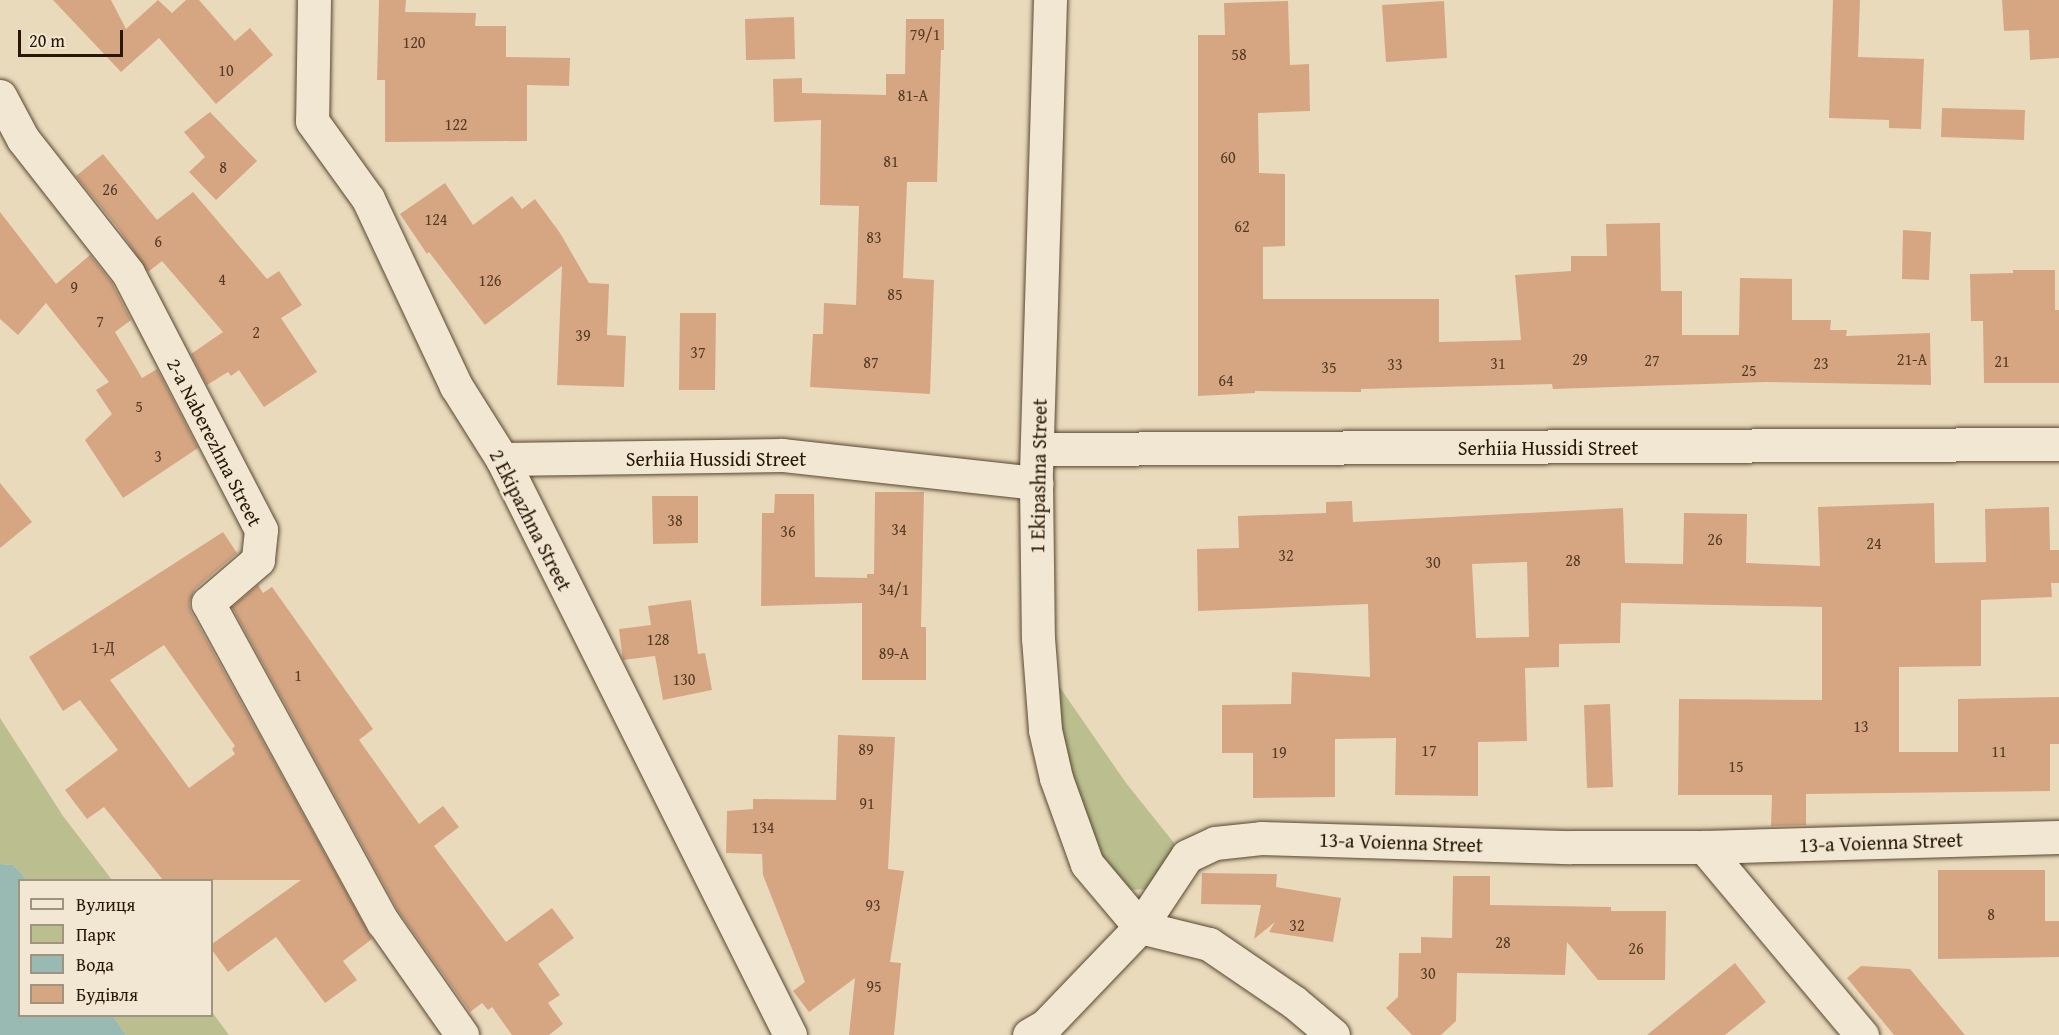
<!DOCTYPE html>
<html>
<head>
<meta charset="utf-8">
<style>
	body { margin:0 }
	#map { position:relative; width:2059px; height:1035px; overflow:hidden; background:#eadabc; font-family:"Gentium Book Plus",serif }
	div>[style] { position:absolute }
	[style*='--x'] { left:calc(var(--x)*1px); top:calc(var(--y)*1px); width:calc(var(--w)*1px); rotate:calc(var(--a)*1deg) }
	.green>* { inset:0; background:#bbbe8e }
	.water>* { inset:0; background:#98bab2 }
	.building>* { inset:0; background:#d6a683 }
	.roads { filter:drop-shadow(0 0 2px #584831) drop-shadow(0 0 2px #584831) }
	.minor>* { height:33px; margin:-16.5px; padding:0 16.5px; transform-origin:16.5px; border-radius:16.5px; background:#f1e7d3 }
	span { translate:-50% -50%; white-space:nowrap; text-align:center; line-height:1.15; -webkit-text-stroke:5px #f1e7d3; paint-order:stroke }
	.number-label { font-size:16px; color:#533b23 }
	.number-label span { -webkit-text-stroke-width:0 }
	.street-label { font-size:20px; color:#271703 }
	.legend { position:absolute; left:18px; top:879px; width:195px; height:138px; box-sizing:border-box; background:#f1e7d3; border:2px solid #a09480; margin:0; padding:8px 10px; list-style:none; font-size:18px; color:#271703 }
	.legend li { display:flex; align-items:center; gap:12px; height:30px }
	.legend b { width:30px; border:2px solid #a09480 }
	.scale { position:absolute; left:18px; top:30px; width:105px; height:27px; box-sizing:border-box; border:3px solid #271703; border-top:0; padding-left:8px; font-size:18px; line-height:21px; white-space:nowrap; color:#271703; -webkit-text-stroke:4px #f1e7d3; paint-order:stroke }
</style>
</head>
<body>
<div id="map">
	<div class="green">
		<i style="clip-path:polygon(1054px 679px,1126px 783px,1174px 843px,1177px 859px,1146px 889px,1129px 890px,1097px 854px,1067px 772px)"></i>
		<i style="clip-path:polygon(0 718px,63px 816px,112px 880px,27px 880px,13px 865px,0 864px)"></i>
		<i style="clip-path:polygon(212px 1012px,229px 1035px,126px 1035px,113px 1016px,212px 1016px)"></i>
	</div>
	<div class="water">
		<i style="clip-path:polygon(0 864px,13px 865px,27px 880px,20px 880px,20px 1016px,113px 1016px,126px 1035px,0 1035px)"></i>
	</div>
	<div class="building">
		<i style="clip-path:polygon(53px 0,111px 0,126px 29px,158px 0,172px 13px,186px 0,199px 0,235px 41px,250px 28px,273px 55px,216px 104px,159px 38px,121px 72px)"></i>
		<i style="clip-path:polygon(379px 0,406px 0,405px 12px,476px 13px,475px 26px,506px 26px,506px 57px,570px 58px,569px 86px,527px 85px,527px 141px,385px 142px,385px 80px,377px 80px)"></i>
		<i style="clip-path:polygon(1833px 0,1860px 0,1858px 57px,1924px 59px,1921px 129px,1889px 128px,1889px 120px,1829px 118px)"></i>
		<i style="clip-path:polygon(2002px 0,2059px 0,2059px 58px,2030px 60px,2029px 30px,2004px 31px)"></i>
		<i style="clip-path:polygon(1288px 1px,1290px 65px,1309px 64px,1310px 111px,1258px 113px,1259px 173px,1285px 174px,1285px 246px,1263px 247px,1263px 299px,1439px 299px,1439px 342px,1521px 340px,1515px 275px,1571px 271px,1571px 256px,1607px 256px,1606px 224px,1660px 223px,1661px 291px,1682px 291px,1682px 335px,1739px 335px,1740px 278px,1792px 279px,1792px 320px,1831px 320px,1830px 330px,1847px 330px,1846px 336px,1930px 333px,1931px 385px,1766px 382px,1553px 389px,1552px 384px,1361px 389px,1361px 392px,1255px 391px,1255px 393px,1198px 396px,1198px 35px,1225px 35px,1224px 3px)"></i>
		<i style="clip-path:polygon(1444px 1px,1447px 58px,1386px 62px,1382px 5px)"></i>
		<i style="clip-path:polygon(794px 17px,795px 59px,746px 60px,745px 19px)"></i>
		<i style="clip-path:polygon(906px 19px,944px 19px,944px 50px,941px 50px,937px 182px,907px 182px,903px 278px,934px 280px,930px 394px,810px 387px,813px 334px,823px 334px,824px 303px,856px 305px,859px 206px,820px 205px,821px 120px,774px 122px,773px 79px,802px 78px,802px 93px,886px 95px,886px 74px,905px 74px)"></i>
		<i style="clip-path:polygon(1942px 108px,2025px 110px,2024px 140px,1941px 137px)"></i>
		<i style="clip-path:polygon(210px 112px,257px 161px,216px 200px,189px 172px,205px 157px,184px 132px)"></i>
		<i style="clip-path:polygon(103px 154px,157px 220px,193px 192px,267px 279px,279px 271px,302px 305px,281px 318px,317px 372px,264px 407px,239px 370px,231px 376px,228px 372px,207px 385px,191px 354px,223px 332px,162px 261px,148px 272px,118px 228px,76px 176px)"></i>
		<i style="clip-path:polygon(445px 183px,473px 225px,512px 196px,522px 209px,535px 199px,560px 233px,589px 283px,609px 284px,607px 335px,626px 336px,624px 387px,557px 385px,562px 266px,485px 325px,429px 252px,427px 254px,400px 214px)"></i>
		<i style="clip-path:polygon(0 212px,56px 284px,90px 255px,112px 283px,131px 320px,115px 332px,142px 378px,157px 369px,198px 448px,123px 498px,85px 440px,112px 414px,96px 390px,109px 382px,46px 303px,18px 335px,0 319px)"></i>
		<i style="clip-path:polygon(1903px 230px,1931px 232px,1929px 280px,1902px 279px)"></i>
		<i style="clip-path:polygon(2013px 270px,2055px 270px,2055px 310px,2059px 310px,2059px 383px,1984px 383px,1983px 321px,1971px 321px,1970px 274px,2013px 273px)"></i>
		<i style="clip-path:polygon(680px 313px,716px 313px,715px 390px,679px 390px)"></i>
		<i style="clip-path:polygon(0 483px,32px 522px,0 548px)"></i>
		<i style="clip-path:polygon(875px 492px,924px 492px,921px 627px,926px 627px,926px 680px,862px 680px,862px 603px,761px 606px,762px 513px,774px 513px,775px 494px,814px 494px,815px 577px,867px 578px,867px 574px,874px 574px)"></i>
		<i style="clip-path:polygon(652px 496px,698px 496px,698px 543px,653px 544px)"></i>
		<i style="clip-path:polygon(evenodd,1352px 501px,1353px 522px,1623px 508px,1625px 563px,1683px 564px,1684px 513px,1747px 514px,1746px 563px,1820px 566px,1818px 507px,1934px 503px,1935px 563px,1986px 562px,1985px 509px,2049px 507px,2050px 550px,2059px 550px,2059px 583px,2051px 583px,2052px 597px,1981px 600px,1981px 666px,1899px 667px,1899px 752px,1958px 752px,1958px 699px,2059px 697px,2059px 744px,2050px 744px,2050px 791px,1806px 794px,1806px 825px,1771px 826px,1772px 795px,1678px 795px,1679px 699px,1822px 700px,1822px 607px,1621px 603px,1620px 643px,1559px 644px,1559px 667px,1525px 668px,1527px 741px,1478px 742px,1478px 796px,1395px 795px,1396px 738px,1335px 739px,1335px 797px,1253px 798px,1253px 753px,1222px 753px,1222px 705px,1291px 704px,1292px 672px,1370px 677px,1368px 604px,1198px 611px,1197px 549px,1239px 548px,1238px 516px,1326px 513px,1326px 502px,1352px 501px,1527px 562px,1529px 637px,1476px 638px,1472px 564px,1527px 562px)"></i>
		<i style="clip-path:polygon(evenodd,223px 532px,237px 553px,195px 589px,189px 603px,191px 612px,372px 939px,343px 961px,357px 980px,325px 1003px,276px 937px,228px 972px,212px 950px,212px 944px,301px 880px,163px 880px,104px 807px,87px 819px,65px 790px,118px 750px,80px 700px,63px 711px,29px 657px,223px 532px,164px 645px,235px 746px,232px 749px,235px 754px,189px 788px,110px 680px,164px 645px)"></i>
		<i style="clip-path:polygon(258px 585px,263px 593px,272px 587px,373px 729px,359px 740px,419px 824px,443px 806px,459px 827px,434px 846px,506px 942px,552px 908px,574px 938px,538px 964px,560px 995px,548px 1003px,563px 1024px,549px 1035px,512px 1035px,492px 1007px,488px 1010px,482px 1003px,470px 1012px,399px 912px,232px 607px)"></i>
		<i style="clip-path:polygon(691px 600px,698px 654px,705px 653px,712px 690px,663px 700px,655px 656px,623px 660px,619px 629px,651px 625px,648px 606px)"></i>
		<i style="clip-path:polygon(1610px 704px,1613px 787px,1587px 788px,1584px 705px)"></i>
		<i style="clip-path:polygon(838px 735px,895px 737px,888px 869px,904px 871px,890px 962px,901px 963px,894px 1035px,849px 1035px,855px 978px,809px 1012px,793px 991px,805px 982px,763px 875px,762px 854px,726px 853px,727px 811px,753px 809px,753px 799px,836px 800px)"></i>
		<i style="clip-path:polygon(1938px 870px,2045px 870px,2045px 921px,2059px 921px,2059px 957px,1938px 959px)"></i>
		<i style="clip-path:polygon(1202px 873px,1277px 874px,1276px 887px,1341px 898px,1333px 942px,1269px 932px,1275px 922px,1254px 939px,1261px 905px,1201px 904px)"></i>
		<i style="clip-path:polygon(1453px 876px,1490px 876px,1490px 905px,1611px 907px,1611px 911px,1666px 911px,1665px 980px,1598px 980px,1567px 942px,1565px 975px,1457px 973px,1456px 1021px,1441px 1035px,1412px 1035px,1386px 1008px,1398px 997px,1399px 953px,1421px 953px,1421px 937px,1452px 938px)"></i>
		<i style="clip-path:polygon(1735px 963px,1766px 1002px,1725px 1035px,1647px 1035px)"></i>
		<i style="clip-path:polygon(1861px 966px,1910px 969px,1965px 1035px,1894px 1035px,1847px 978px)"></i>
	</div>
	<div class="roads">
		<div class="minor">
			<i style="--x:314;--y:0;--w:121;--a:90.9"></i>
			<i style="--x:312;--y:121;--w:96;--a:54.3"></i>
			<i style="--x:368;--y:199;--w:207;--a:64.8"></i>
			<i style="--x:456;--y:386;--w:86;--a:57.8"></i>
			<i style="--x:502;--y:459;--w:644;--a:63.43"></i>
			<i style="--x:1050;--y:0;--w:483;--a:91.7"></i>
			<i style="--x:1036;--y:483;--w:155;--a:89.3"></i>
			<i style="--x:1038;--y:638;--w:92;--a:85.6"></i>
			<i style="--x:1045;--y:730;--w:49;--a:77.1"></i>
			<i style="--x:1056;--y:778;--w:91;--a:70.2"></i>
			<i style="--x:1087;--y:864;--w:82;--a:49.9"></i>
			<i style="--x:0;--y:96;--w:49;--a:61.9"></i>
			<i style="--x:23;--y:139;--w:170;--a:51.9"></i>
			<i style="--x:128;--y:273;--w:289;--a:62.6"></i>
			<i style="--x:261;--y:530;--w:30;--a:96"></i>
			<i style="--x:258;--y:560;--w:66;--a:139.3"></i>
			<i style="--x:208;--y:603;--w:364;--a:61.3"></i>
			<i style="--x:383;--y:922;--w:138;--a:55"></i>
			<i style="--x:1037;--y:449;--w:1022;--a:-0.28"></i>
			<i style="--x:502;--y:459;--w:280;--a:-0.8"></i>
			<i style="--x:782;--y:455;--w:256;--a:6.3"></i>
			<i style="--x:1704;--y:847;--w:246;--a:50"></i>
			<i style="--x:1140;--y:927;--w:71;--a:13.8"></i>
			<i style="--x:1209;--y:944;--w:103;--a:34.3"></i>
			<i style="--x:1294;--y:1002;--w:51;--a:40.2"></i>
			<i style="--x:1029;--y:1035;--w:20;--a:-30"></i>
			<i style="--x:1046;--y:1025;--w:136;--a:-46.2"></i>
			<i style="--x:1140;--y:927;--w:85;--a:-56.5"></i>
			<i style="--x:1187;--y:856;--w:31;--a:-25"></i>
			<i style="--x:1215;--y:843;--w:46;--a:-6.2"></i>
			<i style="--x:1261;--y:838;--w:310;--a:1.7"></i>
			<i style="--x:1571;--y:847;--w:133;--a:0"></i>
			<i style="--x:1704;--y:847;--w:355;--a:-1.6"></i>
		</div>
	</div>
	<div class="number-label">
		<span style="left:925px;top:34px">79/1</span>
		<span style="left:414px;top:42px">120</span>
		<span style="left:1239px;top:54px">58</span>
		<span style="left:226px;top:70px">10</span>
		<span style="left:913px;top:95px">81-А</span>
		<span style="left:456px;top:124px">122</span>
		<span style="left:1228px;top:157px">60</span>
		<span style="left:891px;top:161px">81</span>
		<span style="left:223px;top:167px">8</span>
		<span style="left:110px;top:189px">26</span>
		<span style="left:436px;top:219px">124</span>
		<span style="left:1242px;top:226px">62</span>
		<span style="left:874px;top:237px">83</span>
		<span style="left:158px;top:241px">6</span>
		<span style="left:222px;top:279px">4</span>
		<span style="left:490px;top:280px">126</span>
		<span style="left:74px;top:287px">9</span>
		<span style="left:895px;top:294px">85</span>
		<span style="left:100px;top:321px">7</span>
		<span style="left:256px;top:332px">2</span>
		<span style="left:583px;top:335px">39</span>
		<span style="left:698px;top:352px">37</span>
		<span style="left:1580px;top:359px">29</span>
		<span style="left:1912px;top:359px">21-А</span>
		<span style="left:1652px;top:360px">27</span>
		<span style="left:2002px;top:361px">21</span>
		<span style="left:871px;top:362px">87</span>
		<span style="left:1498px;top:363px">31</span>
		<span style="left:1821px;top:363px">23</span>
		<span style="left:1395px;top:364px">33</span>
		<span style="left:1329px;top:367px">35</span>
		<span style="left:1749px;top:370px">25</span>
		<span style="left:1226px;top:380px">64</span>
		<span style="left:139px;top:406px">5</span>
		<span style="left:158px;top:456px">3</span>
		<span style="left:675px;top:520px">38</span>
		<span style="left:899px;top:529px">34</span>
		<span style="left:788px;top:531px">36</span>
		<span style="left:1715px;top:539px">26</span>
		<span style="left:1874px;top:543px">24</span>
		<span style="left:1286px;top:555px">32</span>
		<span style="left:1573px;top:560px">28</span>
		<span style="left:1433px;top:562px">30</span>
		<span style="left:894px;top:589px">34/1</span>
		<span style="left:658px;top:639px">128</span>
		<span style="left:103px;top:647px">1-Д</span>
		<span style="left:894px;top:653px">89-А</span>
		<span style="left:298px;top:675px">1</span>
		<span style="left:684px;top:679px">130</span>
		<span style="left:1861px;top:726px">13</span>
		<span style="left:866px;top:749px">89</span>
		<span style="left:1429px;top:750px">17</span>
		<span style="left:1999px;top:751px">11</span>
		<span style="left:1279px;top:752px">19</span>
		<span style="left:1736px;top:766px">15</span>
		<span style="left:867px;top:803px">91</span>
		<span style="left:763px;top:827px">134</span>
		<span style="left:873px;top:905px">93</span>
		<span style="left:1991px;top:914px">8</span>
		<span style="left:1297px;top:925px">32</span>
		<span style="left:1503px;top:942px">28</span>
		<span style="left:1636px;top:948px">26</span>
		<span style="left:1428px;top:973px">30</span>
		<span style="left:874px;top:986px">95</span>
	</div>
	<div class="street-label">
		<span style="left:215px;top:442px;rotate:63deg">2-a Naberezhna Street</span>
		<span style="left:1548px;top:447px">Serhiia Hussidi Street</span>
		<span style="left:716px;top:458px">Serhiia Hussidi Street</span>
		<span style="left:1038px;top:476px;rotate:-89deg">1 Ekipashna Street</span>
		<span style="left:531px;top:520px;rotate:63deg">2 Ekipazhna Street</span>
		<span style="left:1401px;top:842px;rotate:2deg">13-a Voienna Street</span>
		<span style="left:1881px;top:842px;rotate:-2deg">13-a Voienna Street</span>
	</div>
	<ul class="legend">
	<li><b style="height:8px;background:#f1e7d3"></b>Вулиця</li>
	<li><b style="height:16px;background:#bbbe8e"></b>Парк</li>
	<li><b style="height:16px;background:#98bab2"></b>Вода</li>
	<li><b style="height:16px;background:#d6a683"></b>Будівля</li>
	</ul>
	<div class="scale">20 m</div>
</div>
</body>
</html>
